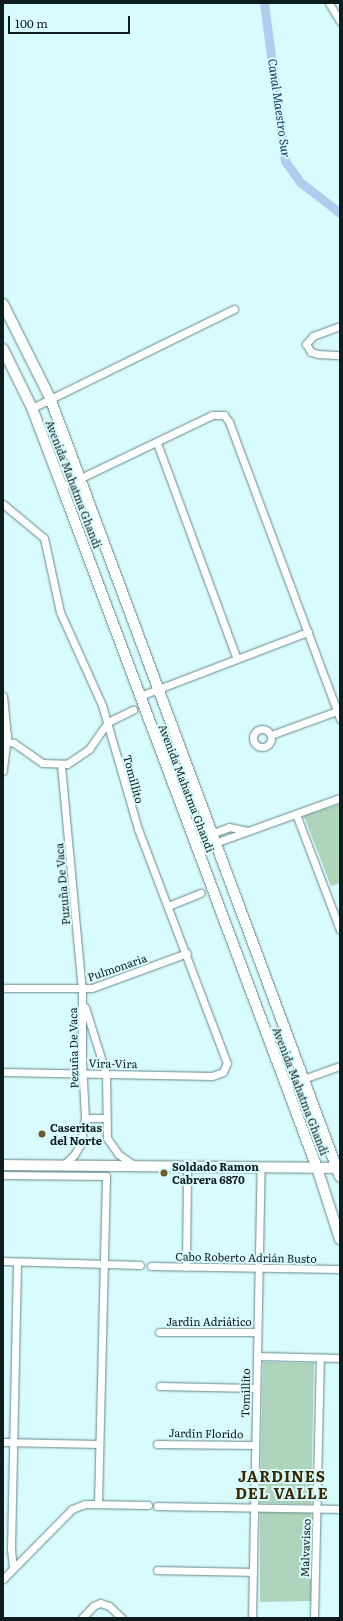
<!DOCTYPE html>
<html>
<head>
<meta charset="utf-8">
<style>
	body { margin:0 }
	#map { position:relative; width:343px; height:1621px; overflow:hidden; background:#d8fbfe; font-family:Literata,serif }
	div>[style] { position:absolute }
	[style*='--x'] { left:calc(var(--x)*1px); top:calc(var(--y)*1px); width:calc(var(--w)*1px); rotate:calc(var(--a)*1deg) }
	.green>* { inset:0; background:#aed4bb }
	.canal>* { height:9px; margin:-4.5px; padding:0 4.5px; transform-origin:4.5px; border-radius:4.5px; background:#afceef }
	.roads { filter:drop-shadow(0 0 1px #67878a) drop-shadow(0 0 1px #67878a) }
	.street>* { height:7px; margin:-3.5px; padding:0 3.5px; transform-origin:3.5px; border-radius:3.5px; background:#fff }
	.street>.ring { margin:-3.5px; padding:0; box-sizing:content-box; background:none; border:7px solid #fff; border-radius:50% }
	.secondary>* { height:10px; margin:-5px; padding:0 5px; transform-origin:5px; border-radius:5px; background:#fff }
	.dots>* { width:11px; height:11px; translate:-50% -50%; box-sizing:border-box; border:2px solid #d8fbfe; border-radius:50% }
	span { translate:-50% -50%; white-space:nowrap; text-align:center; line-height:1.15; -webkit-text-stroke:4px #d8fbfe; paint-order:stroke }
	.street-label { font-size:11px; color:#0f1c1d }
	.poi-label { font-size:11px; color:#0f1c1d; font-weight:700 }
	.left { translate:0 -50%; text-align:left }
	.water-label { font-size:12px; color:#103f69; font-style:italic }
	.district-label { font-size:15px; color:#382900; font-weight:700; letter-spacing:1px }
	.frame { position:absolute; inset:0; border:4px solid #0f1c1d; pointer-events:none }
	.scale { position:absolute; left:8px; top:16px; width:122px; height:18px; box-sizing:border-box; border:2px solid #0f1c1d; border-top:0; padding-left:5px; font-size:12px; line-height:14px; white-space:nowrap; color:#0f1c1d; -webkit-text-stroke:3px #d8fbfe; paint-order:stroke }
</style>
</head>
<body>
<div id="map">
	<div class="green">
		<i style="clip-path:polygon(340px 804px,340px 883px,331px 886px,304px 816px)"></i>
		<i style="clip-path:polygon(263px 1362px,314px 1363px,311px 1504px,260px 1503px)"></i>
		<i style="clip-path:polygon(260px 1512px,311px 1513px,311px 1601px,260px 1602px)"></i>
	</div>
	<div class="canal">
		<i style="--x:264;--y:3;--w:159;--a:82.4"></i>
		<i style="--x:285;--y:161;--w:26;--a:54"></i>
		<i style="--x:300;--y:182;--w:51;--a:37.8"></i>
	</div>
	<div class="roads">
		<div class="street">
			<i style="--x:329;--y:3;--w:21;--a:59"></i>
			<i style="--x:340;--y:326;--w:29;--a:160"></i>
			<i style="--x:313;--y:336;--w:11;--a:131"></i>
			<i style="--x:306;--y:344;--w:9;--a:58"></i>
			<i style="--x:311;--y:352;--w:7;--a:16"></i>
			<i style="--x:318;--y:354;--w:22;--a:3"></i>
			<i style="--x:32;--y:408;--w:225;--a:-26.1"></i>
			<i style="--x:157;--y:443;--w:230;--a:69.7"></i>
			<i style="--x:62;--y:487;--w:166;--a:-25.6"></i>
			<i style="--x:212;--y:415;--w:12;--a:0"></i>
			<i style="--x:224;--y:415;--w:9;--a:54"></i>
			<i style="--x:229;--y:422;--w:317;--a:69.5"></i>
			<i style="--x:3;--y:504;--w:53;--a:39.7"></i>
			<i style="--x:44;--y:538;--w:76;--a:77.8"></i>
			<i style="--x:60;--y:612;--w:102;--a:65.7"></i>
			<i style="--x:102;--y:705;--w:129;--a:73.8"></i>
			<i style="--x:138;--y:829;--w:250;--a:69.2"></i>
			<i style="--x:227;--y:1063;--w:10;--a:114"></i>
			<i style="--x:223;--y:1072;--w:12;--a:160"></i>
			<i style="--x:212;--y:1076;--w:209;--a:-178.9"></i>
			<i style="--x:3;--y:696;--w:40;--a:84.3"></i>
			<i style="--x:7;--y:736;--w:35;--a:97"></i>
			<i style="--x:140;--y:696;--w:180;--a:-20.9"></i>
			<i class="ring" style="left:253px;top:729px;width:11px;height:11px"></i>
			<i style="--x:271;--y:735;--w:70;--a:-20"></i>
			<i style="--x:3;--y:741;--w:11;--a:10"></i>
			<i style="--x:14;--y:743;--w:35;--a:35"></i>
			<i style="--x:43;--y:763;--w:24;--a:2"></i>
			<i style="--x:67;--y:764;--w:27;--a:-34"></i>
			<i style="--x:89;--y:749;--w:33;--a:-55"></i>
			<i style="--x:108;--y:722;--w:28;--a:-26"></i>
			<i style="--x:61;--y:765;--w:226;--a:84.7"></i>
			<i style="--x:82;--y:990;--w:72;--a:90"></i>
			<i style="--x:82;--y:1062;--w:56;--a:86.9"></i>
			<i style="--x:85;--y:1118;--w:27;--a:100"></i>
			<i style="--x:80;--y:1145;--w:12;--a:121"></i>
			<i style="--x:74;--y:1155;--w:16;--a:137"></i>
			<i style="--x:296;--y:814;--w:124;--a:69.2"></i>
			<i style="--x:194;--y:840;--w:37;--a:-20"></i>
			<i style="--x:229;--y:827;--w:19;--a:12"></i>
			<i style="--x:198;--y:849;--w:151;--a:-19.8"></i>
			<i style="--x:168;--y:906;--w:35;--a:-22"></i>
			<i style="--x:3;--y:988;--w:89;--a:0"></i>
			<i style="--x:92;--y:988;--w:101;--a:-20.2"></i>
			<i style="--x:85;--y:1007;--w:70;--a:72.6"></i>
			<i style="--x:106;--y:1074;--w:64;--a:89.1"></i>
			<i style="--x:107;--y:1138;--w:19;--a:55"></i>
			<i style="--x:118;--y:1154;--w:19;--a:35"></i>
			<i style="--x:286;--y:1085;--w:57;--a:-19.4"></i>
			<i style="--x:85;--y:1118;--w:21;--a:0"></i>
			<i style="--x:3;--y:1175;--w:103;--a:0.6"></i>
			<i style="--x:106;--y:1176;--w:328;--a:91.4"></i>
			<i style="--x:3;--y:1261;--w:137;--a:1.7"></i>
			<i style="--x:151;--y:1266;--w:189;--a:0.9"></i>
			<i style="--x:186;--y:1267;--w:100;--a:-89.4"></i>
			<i style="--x:159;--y:1332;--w:98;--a:0"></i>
			<i style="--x:257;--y:1356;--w:83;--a:1.4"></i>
			<i style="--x:160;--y:1386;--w:96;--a:1.2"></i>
			<i style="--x:3;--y:1442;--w:96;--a:1.2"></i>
			<i style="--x:157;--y:1444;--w:98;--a:0.6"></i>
			<i style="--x:157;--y:1506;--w:183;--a:0.9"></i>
			<i style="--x:13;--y:1568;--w:19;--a:-96"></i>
			<i style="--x:11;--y:1549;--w:287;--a:-88.8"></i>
			<i style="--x:157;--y:1570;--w:96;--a:1.2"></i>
			<i style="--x:3;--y:1579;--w:98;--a:-45.4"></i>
			<i style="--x:72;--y:1509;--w:14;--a:-21"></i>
			<i style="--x:85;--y:1504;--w:63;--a:0.9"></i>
			<i style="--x:82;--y:1618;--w:16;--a:-47"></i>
			<i style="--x:93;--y:1606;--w:8;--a:-23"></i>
			<i style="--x:100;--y:1603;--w:9;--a:18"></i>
			<i style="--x:109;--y:1606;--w:18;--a:43"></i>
			<i style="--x:252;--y:1618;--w:450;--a:-88.9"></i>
			<i style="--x:314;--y:1618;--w:260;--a:-88.7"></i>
		</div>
		<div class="secondary">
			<i style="--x:3;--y:304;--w:105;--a:63.4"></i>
			<i style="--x:50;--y:398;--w:831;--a:69.58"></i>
			<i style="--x:3;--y:349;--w:66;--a:63.8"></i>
			<i style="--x:32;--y:408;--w:85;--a:69.2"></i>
			<i style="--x:62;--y:487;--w:727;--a:69.47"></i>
			<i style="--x:317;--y:1168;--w:75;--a:72.1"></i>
			<i style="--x:3;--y:1165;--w:337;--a:0.5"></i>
		</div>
	</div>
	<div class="dots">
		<i style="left:42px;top:1134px;background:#705c2b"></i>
		<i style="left:164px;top:1173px;background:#705c2b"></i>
	</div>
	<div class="street-label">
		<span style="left:74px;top:484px;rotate:69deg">Avenida Mahatma Ghandi</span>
		<span style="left:134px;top:779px;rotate:75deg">Tomillito</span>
		<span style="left:187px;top:788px;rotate:69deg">Avenida Mahatma Ghandi</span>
		<span style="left:62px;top:884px;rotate:-95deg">Puzuña De Vaca</span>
		<span style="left:117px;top:967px;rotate:-19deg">Pulmonaria</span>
		<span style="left:73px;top:1048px;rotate:-91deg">Pezuña De Vaca</span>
		<span style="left:113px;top:1063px;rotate:1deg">Vira-Vira</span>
		<span style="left:301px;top:1091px;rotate:69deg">Avenida Mahatma Ghandi</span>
		<span style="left:246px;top:1257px;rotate:1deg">Cabo Roberto Adrián Busto</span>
		<span style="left:209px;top:1321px">Jardín Adriático</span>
		<span style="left:245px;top:1393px;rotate:-89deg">Tomillito</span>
		<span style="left:206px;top:1433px;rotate:1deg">Jardín Florido</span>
		<span style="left:305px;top:1548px;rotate:-88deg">Malvavisco</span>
	</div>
	<div class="poi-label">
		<span class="left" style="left:50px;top:1134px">Caseritas<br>del Norte</span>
		<span class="left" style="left:172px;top:1173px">Soldado Ramon<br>Cabrera 6870</span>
	</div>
	<div class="water-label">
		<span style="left:279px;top:108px;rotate:82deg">Canal Maestro Sur</span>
	</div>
	<div class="district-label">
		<span style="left:282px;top:1484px">JARDINES<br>DEL VALLE</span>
	</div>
	<div class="frame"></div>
	<div class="scale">100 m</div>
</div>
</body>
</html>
